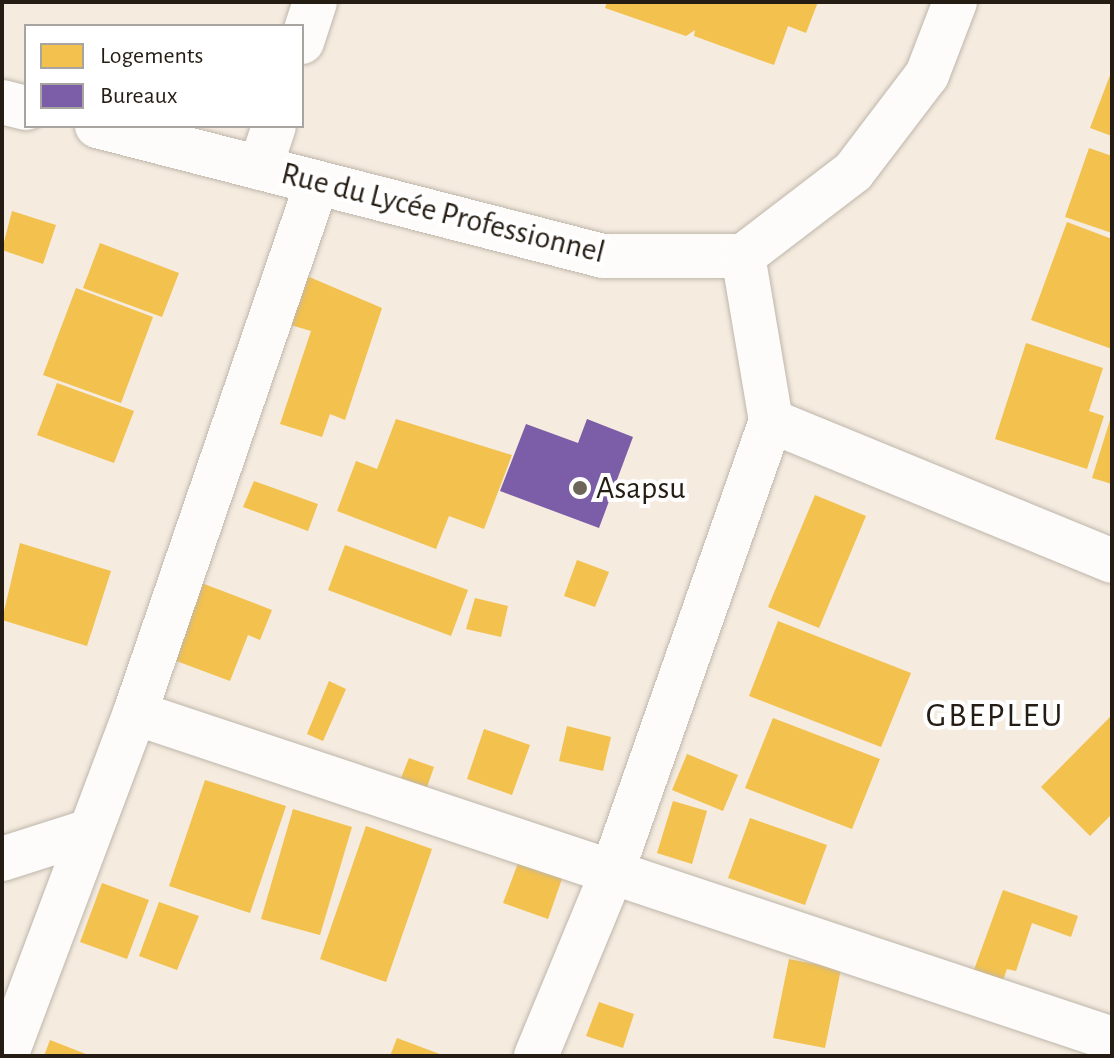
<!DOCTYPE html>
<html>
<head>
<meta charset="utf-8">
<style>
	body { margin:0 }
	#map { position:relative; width:1114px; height:1058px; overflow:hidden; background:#f5ebdf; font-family:"Alegreya Sans",sans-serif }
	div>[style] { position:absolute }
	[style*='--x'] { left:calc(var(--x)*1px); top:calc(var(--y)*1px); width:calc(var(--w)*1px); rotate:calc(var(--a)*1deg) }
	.homes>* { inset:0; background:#f2c14e }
	.offices>* { inset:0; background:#7b5ea7 }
	.roads { filter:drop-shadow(0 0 2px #beb6ab) drop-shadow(0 0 2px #beb6ab) }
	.minor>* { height:44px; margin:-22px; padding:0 22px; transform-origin:22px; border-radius:22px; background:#fefcfa }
	.major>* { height:44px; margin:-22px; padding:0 22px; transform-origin:22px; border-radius:22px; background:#fefcfa }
	.dots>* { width:22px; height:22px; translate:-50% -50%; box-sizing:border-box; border:4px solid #fff; border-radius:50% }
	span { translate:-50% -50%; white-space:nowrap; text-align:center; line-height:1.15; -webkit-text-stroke:8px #fff; paint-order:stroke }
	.street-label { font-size:32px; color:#251d13 }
	.poi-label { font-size:32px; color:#251d13 }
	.left { translate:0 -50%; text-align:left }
	.neighbourhood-label { font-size:34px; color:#251d13; letter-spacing:2px }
	.frame { position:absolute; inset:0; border:4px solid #251d13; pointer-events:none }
	.legend { position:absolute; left:24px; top:24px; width:280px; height:104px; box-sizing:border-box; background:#fff; border:2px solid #a8a5a1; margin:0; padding:10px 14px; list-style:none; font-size:24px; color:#251d13 }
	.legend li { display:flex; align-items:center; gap:16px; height:40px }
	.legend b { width:40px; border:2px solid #a8a5a1 }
</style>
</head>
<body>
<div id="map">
	<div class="homes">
		<i style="clip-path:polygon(607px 2px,818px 2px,806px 33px,788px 26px,774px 65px,694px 36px,695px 30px,686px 36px,605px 8px)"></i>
		<i style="clip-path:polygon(1112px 70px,1112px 136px,1090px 128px)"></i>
		<i style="clip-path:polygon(1089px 148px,1112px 156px,1112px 233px,1065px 217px)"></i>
		<i style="clip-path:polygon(12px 211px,56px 225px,43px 264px,2px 250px)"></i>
		<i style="clip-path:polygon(1067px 222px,1112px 239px,1112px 349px,1031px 320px)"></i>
		<i style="clip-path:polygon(100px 243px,179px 273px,162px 317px,83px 288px)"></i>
		<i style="clip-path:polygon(300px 273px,382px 308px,345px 420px,330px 414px,322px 437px,280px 424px,311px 331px,284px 323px)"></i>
		<i style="clip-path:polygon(76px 288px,153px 317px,121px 403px,43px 375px)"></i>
		<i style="clip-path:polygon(1026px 343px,1103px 368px,1089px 411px,1104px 416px,1087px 469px,995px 439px)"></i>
		<i style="clip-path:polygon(57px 383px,134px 411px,114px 463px,37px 435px)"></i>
		<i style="clip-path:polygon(1111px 417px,1112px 417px,1112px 484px,1092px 478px)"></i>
		<i style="clip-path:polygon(396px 419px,512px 455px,484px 529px,449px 516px,436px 549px,337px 511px,356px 461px,377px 469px)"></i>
		<i style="clip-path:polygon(254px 481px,318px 504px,308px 531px,243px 507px)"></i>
		<i style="clip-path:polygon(815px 495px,866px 516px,819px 628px,768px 607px)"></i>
		<i style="clip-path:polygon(20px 543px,111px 571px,87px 646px,2px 620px)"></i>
		<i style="clip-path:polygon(345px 545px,468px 590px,451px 636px,328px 590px)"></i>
		<i style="clip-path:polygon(577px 560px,609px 572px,595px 607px,564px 596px)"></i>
		<i style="clip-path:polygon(199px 582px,272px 610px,260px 640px,248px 635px,230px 681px,171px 659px)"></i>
		<i style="clip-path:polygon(475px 598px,508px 606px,501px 637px,466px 629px)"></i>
		<i style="clip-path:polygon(778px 621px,911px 673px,881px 747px,749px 696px)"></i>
		<i style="clip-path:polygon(329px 681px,346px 689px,323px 741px,307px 734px)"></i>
		<i style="clip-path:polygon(1110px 717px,1112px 814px,1090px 836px,1041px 787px)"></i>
		<i style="clip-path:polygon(773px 718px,880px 759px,852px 829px,745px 788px)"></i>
		<i style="clip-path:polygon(567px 726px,611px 737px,603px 771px,559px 761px)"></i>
		<i style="clip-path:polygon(484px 729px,530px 745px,512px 795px,467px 779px)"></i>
		<i style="clip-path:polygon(687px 754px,738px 775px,723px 811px,672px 790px)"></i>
		<i style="clip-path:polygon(409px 758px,434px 767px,427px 787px,401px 778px)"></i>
		<i style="clip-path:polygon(205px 780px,286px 806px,250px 913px,169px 886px)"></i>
		<i style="clip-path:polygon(673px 801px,707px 811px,692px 864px,657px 853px)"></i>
		<i style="clip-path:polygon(293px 809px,352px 827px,320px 935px,261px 919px)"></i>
		<i style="clip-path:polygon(750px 818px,827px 845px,805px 905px,728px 878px)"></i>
		<i style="clip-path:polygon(366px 826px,432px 849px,386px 982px,320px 959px)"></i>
		<i style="clip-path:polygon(520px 858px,564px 873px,548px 919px,503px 903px)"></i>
		<i style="clip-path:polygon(102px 883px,149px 900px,127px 959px,80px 942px)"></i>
		<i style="clip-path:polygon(1003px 890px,1078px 916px,1071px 937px,1032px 923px,1016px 971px,1007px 969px,1000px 989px,971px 978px)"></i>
		<i style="clip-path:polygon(159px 902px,199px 916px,177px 970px,139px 956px)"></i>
		<i style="clip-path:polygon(789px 959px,841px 969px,825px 1048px,773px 1038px)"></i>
		<i style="clip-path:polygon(599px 1002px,634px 1014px,623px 1048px,586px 1036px)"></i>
		<i style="clip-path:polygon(397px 1038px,445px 1056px,390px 1056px)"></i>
		<i style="clip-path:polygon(50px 1040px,91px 1056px,44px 1056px)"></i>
	</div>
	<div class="offices">
		<i style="clip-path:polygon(587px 419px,633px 437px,599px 528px,500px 491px,526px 424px,578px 443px)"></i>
	</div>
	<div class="roads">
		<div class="minor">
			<i style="--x:302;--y:42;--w:42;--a:-72"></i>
			<i style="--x:260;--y:168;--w:44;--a:-71.6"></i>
			<i style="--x:771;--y:421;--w:369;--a:22.3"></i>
			<i style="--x:135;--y:713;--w:1030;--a:18.45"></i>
			<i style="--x:2;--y:859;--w:92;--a:-17.7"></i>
			<i style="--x:6;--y:1056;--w:366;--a:-69.4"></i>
			<i style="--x:135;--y:713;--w:560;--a:-71.05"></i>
			<i style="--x:536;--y:1056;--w:196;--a:-67.5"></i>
			<i style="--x:611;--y:875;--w:481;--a:-70.6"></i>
			<i style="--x:771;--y:421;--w:167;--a:-99.6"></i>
		</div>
		<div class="major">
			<i style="--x:2;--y:102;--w:25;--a:14"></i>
			<i style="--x:97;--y:126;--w:522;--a:14.41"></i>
			<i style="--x:603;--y:256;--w:140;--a:0"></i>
			<i style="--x:743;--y:256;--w:138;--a:-37.4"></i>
			<i style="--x:853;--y:172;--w:122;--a:-52.7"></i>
			<i style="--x:927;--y:75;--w:78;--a:-69"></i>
		</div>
	</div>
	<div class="dots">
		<i style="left:580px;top:488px;background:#6e655a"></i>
	</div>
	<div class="street-label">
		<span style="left:443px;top:213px;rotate:14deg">Rue du Lycée Professionnel</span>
	</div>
	<div class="poi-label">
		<span class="left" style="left:596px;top:488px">Asapsu</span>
	</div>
	<div class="neighbourhood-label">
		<span style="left:995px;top:717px">GBEPLEU</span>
	</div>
	<div class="frame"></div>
	<ul class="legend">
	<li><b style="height:22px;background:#f2c14e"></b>Logements</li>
	<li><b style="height:22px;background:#7b5ea7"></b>Bureaux</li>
	</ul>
</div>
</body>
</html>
